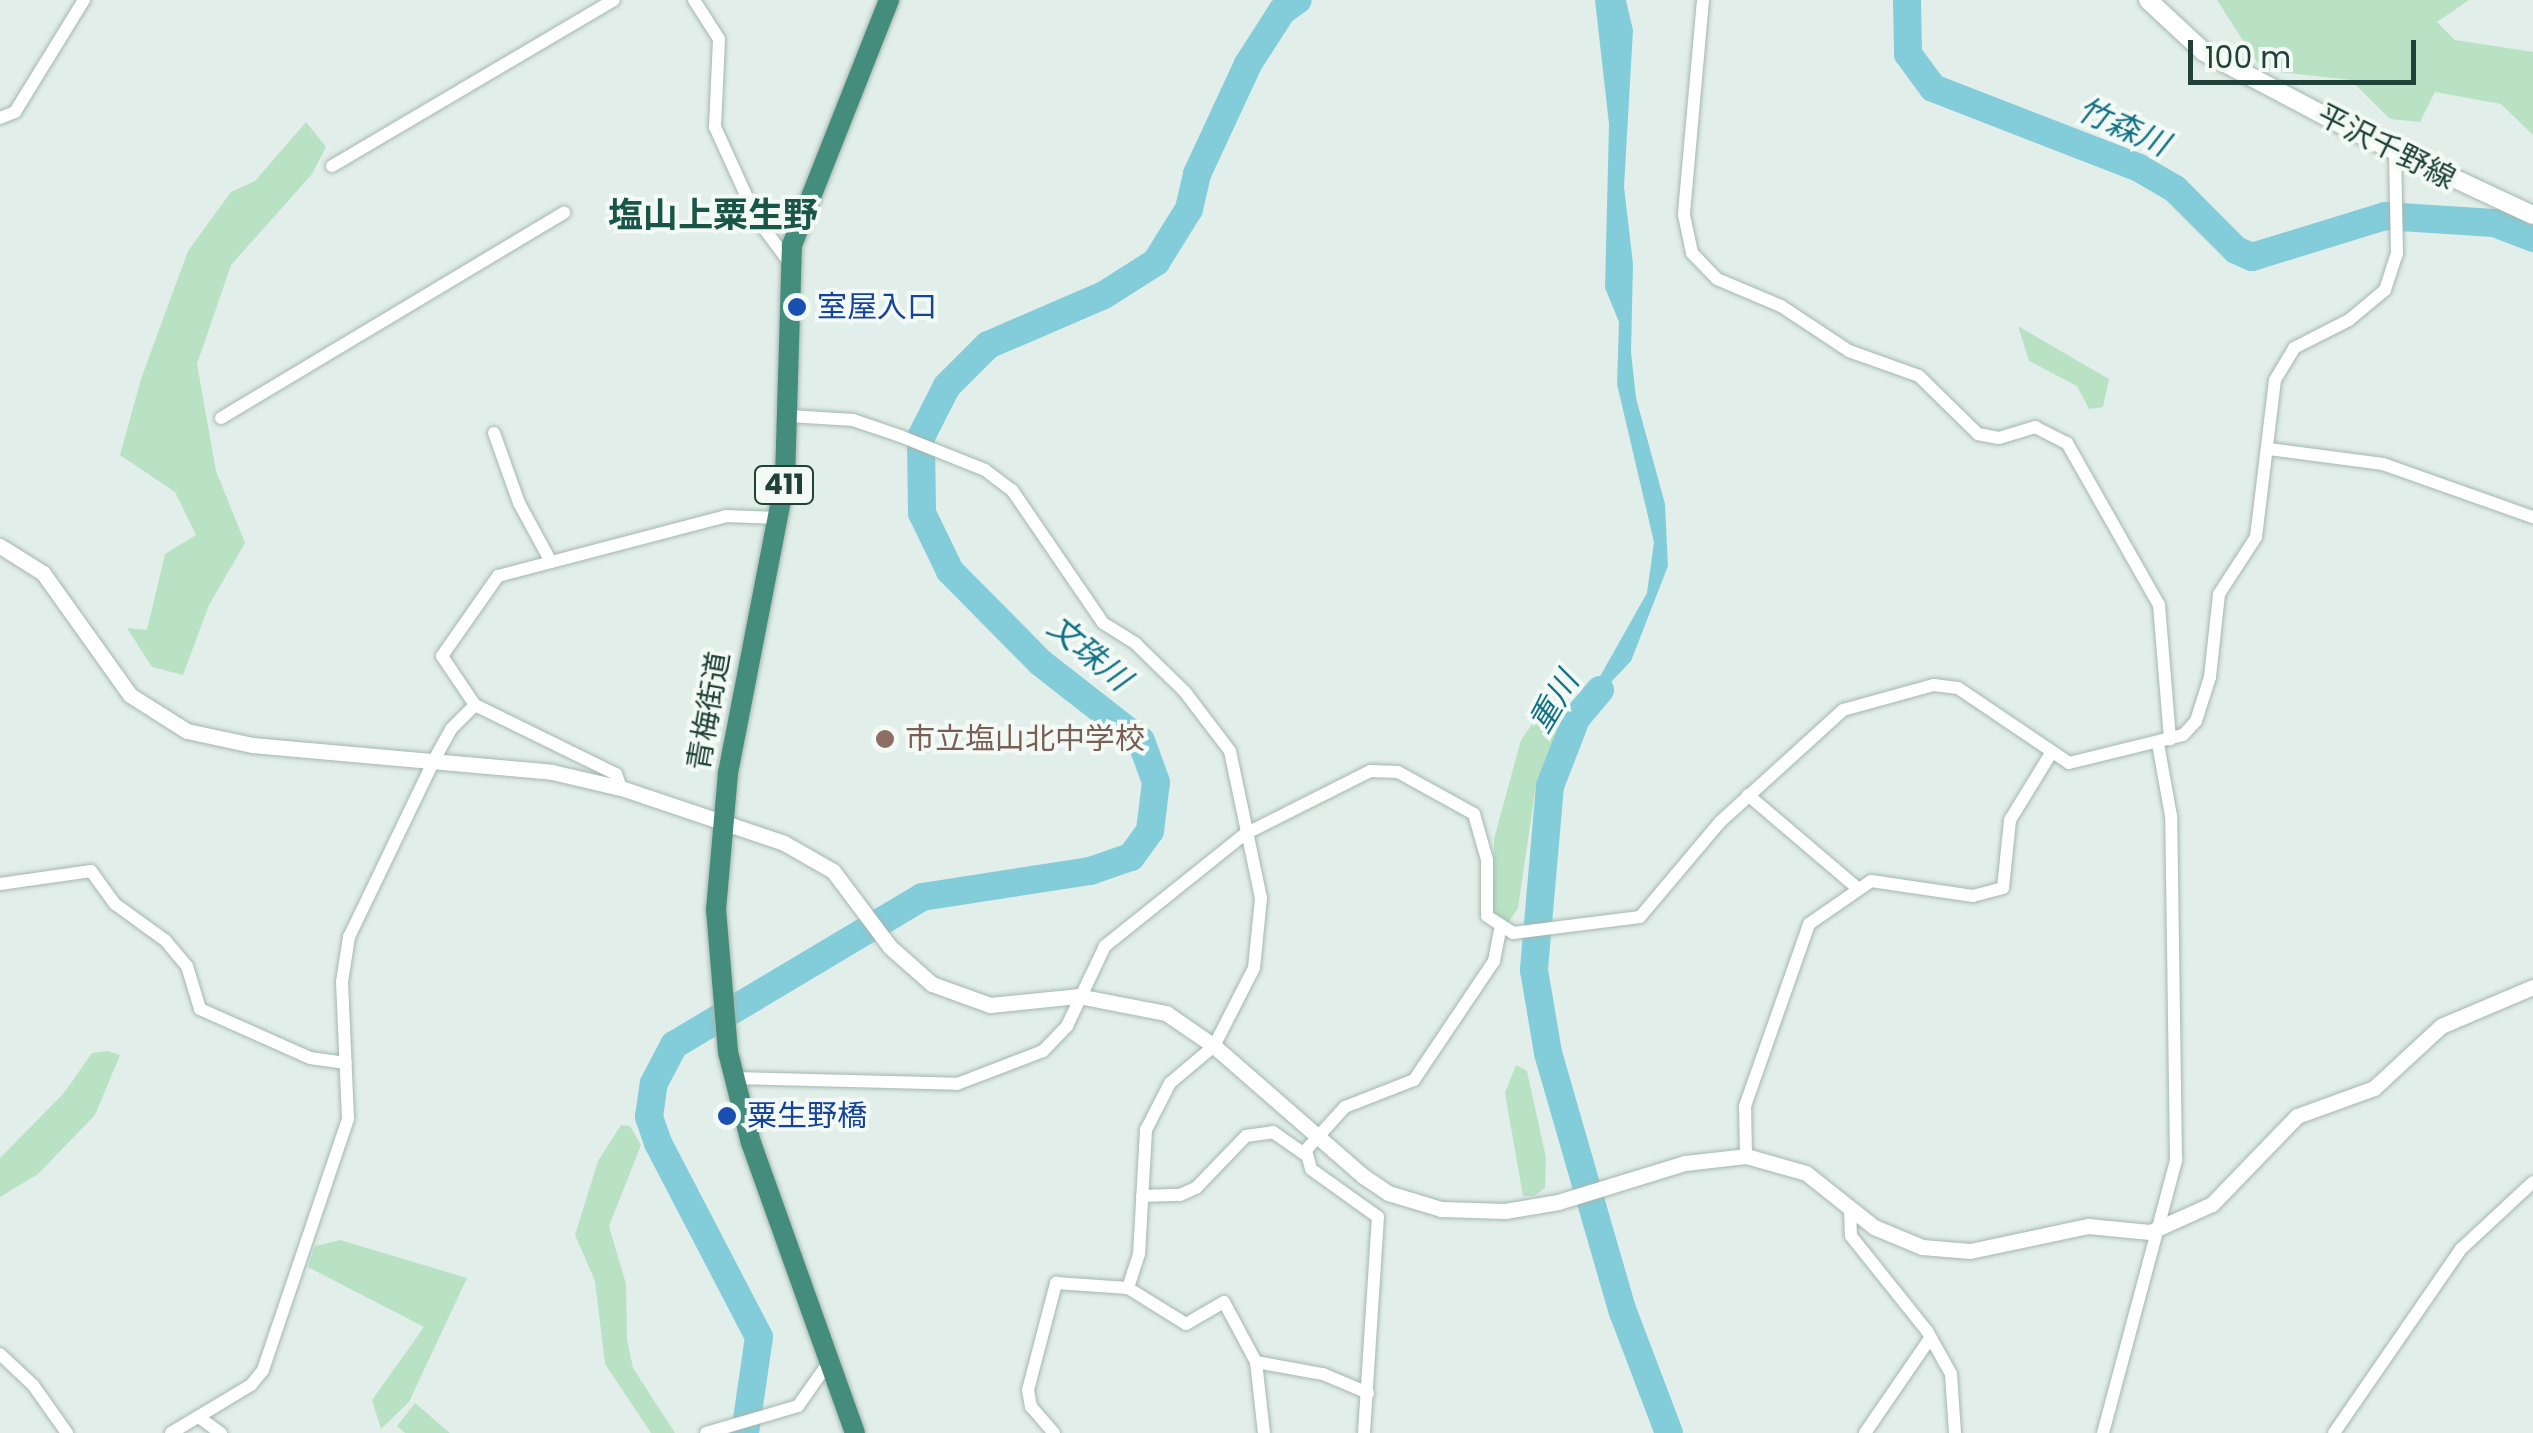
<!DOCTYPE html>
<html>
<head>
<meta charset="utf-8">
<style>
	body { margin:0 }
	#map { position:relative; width:2533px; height:1433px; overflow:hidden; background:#e2eee9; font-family:Poppins,"Noto Sans JP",sans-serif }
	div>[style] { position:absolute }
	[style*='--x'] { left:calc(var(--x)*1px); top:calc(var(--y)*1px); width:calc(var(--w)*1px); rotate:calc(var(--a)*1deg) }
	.green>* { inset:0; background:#b8e2c3 }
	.water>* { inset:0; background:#83cdda }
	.river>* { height:28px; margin:-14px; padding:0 14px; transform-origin:14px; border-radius:14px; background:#83cdda }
	.roads { filter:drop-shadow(0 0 2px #a4b7b0) drop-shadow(0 0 2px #a4b7b0) }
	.minor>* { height:12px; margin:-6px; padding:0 6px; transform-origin:6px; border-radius:6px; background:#fff }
	.tertiary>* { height:15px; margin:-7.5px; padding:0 7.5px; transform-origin:7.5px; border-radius:7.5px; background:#fff }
	.secondary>* { height:18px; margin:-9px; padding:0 9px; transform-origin:9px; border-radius:9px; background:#fff }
	.trunk>* { height:20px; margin:-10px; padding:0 10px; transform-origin:10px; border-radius:10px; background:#448d7c }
	.dots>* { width:28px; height:28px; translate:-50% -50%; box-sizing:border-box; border:5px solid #f3faf6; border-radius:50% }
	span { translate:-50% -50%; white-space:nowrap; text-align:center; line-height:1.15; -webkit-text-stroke:8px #f3faf6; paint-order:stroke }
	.shield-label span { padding:2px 8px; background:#f3faf6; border:2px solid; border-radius:8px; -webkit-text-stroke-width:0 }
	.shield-label { font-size:28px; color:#1f4138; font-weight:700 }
	.street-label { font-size:30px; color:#1f4138 }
	.transit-label { font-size:30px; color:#164399 }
	.left { translate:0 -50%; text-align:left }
	.education-label { font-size:30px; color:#785e54 }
	.water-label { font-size:32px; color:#127285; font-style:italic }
	.quarter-label { font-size:35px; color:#195647; font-weight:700 }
	.scale { position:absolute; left:2188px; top:40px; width:228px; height:45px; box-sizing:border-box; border:5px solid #1f4138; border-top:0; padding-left:12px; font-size:30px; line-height:35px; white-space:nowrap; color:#1f4138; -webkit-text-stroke:8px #f3faf6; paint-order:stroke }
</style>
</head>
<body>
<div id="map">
	<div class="green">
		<i style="clip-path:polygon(2217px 0,2469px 0,2437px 22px,2455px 40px,2533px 52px,2533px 135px,2501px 104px,2435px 92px,2420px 122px,2390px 119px,2351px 80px,2262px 70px)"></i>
		<i style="clip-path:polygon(306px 122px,326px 147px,312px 174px,231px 265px,197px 364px,216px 471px,245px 543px,209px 605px,183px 675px,152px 667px,127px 628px,147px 630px,165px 554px,196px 535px,175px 492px,120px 455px,141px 379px,188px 251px,231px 192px,255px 181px)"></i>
		<i style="clip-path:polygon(2018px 326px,2109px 379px,2103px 407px,2089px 409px,2077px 386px,2029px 361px)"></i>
		<i style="clip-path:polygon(1548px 701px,1565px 722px,1536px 785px,1518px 908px,1508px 923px,1493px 914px,1494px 839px,1521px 740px)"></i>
		<i style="clip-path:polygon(108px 1051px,120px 1055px,95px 1115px,38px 1174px,0 1197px,0 1158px,64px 1093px,92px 1053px)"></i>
		<i style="clip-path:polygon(1516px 1065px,1527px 1071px,1546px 1158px,1545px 1188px,1534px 1196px,1523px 1196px,1505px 1093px)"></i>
		<i style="clip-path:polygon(621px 1125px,630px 1126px,641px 1145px,609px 1226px,626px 1284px,627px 1340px,633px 1368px,675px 1433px,651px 1433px,605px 1364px,595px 1281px,575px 1235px,598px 1161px)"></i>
		<i style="clip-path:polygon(340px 1240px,467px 1278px,409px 1402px,381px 1429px,372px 1400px,424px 1327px,308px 1267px,315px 1246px)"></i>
		<i style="clip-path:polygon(415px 1403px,450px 1433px,405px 1433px,397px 1426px)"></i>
	</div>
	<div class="water">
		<i style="clip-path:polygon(1595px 0,1626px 0,1633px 30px,1624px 187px,1633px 264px,1631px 352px,1636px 398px,1665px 504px,1668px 566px,1631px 661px,1576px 719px,1647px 593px,1654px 542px,1617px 384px,1619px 322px,1605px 288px,1609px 124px)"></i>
	</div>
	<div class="river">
		<i style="--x:1907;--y:0;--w:54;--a:88.9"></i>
		<i style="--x:1908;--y:54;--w:42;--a:53.7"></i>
		<i style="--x:1933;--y:88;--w:221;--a:21.2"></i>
		<i style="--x:2139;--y:168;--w:42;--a:30.3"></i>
		<i style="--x:2175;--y:189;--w:86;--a:45"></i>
		<i style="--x:2236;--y:250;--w:17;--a:24"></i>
		<i style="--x:2252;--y:257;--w:139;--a:-17.1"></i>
		<i style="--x:2385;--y:216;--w:109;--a:3.7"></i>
		<i style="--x:2494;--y:223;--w:42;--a:21"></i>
		<i style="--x:1600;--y:690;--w:38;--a:130"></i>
		<i style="--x:1576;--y:719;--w:72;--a:111.2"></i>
		<i style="--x:1550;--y:786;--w:185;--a:95"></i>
		<i style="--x:1534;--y:970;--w:84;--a:80.4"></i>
		<i style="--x:1548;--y:1053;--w:270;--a:73.9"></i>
		<i style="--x:1623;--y:1312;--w:129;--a:69.2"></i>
		<i style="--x:745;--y:1433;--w:97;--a:-81.7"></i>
		<i style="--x:759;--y:1337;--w:219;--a:-117.5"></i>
		<i style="--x:658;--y:1143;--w:28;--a:-109"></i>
		<i style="--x:649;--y:1117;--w:34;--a:-82"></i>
		<i style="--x:654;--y:1083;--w:43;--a:-62.2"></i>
		<i style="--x:674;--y:1045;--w:289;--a:-30.8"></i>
		<i style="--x:922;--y:897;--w:170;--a:-8.8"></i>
		<i style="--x:1090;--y:871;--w:43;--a:-18.9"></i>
		<i style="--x:1131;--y:857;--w:32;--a:-54"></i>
		<i style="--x:1150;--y:831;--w:49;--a:-83"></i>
		<i style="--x:1156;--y:782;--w:44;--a:-110.1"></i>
		<i style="--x:1141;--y:741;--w:128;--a:-142"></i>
		<i style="--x:1040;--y:662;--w:128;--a:-134.7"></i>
		<i style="--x:950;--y:571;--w:64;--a:-115.8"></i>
		<i style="--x:922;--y:513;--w:76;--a:-90.8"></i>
		<i style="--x:921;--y:437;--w:57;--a:-63"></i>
		<i style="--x:947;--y:386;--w:58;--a:-45"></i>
		<i style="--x:988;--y:345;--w:126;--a:-23.3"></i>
		<i style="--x:1104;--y:295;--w:62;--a:-32.4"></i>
		<i style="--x:1156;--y:262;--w:62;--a:-58.1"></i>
		<i style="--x:1189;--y:209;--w:36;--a:-77"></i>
		<i style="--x:1197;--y:174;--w:121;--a:-65.1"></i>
		<i style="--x:1248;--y:64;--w:63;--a:-57.3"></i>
		<i style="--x:1282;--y:11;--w:19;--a:-35"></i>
	</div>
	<div class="roads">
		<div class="minor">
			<i style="--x:694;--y:0;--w:46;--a:57.3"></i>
			<i style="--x:719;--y:39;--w:88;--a:92.6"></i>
			<i style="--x:715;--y:127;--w:101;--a:65.5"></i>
			<i style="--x:757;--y:219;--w:54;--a:53.3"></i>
			<i style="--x:1703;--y:0;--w:216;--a:95.1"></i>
			<i style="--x:1684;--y:215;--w:39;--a:78"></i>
			<i style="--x:1692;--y:253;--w:36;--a:46"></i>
			<i style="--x:1717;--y:279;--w:69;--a:22.9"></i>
			<i style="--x:1781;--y:306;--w:82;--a:33.5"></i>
			<i style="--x:1849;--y:351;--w:74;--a:19.7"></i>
			<i style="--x:1919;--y:376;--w:83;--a:44.5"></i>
			<i style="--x:1978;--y:434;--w:21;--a:11"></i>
			<i style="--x:1999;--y:438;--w:38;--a:-17"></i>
			<i style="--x:2035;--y:427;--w:36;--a:27"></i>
			<i style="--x:2067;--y:443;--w:186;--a:60.4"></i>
			<i style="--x:2159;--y:605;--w:135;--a:85.3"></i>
			<i style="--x:0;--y:118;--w:16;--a:-22"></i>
			<i style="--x:15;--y:112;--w:132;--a:-58.4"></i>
			<i style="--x:332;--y:166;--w:327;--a:-30.5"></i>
			<i style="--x:790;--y:416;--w:63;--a:3.6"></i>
			<i style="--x:853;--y:420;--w:50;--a:18.8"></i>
			<i style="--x:900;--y:436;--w:92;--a:21.8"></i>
			<i style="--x:985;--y:470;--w:34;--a:37"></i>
			<i style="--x:1012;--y:490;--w:161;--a:55.6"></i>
			<i style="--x:1103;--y:623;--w:39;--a:32"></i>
			<i style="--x:1136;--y:644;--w:69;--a:44.4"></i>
			<i style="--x:1185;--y:692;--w:74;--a:52.7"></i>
			<i style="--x:1230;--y:751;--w:150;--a:78.1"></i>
			<i style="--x:1261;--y:898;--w:70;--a:95.7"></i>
			<i style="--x:1254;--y:968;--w:88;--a:117.1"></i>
			<i style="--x:1214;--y:1046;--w:57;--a:139.9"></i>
			<i style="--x:1170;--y:1083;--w:53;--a:117.1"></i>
			<i style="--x:1146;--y:1130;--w:124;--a:93.2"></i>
			<i style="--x:1139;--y:1254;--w:36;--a:108"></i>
			<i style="--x:221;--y:418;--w:400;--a:-30.9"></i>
			<i style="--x:494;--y:433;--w:74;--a:70.3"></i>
			<i style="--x:519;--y:503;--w:67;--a:61.5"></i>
			<i style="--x:2269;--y:449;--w:115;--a:7.5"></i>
			<i style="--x:2383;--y:464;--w:159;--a:19.5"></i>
			<i style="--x:475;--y:705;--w:59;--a:-124"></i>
			<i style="--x:442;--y:656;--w:98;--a:-55"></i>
			<i style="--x:498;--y:576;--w:236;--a:-14.7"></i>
			<i style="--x:726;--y:516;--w:52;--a:2.2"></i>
			<i style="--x:475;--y:705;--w:157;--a:26.1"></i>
			<i style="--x:616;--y:774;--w:15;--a:70"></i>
			<i style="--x:1748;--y:795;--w:142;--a:40.4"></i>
			<i style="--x:0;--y:884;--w:92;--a:-8.1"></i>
			<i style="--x:91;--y:871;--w:41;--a:54"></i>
			<i style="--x:115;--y:904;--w:62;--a:35.8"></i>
			<i style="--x:165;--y:940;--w:34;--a:50"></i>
			<i style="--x:187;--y:966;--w:45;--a:73.2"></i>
			<i style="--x:200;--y:1009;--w:120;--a:24"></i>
			<i style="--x:310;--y:1058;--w:36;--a:8"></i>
			<i style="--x:734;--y:1078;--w:223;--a:1.5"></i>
			<i style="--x:957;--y:1084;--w:92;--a:-21"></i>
			<i style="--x:1043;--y:1051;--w:35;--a:-46"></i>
			<i style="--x:1067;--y:1026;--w:89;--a:-64.6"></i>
			<i style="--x:1105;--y:946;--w:179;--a:-38.7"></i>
			<i style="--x:1245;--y:834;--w:140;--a:-26.7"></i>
			<i style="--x:1370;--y:771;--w:28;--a:2"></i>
			<i style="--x:1398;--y:772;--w:87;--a:28.9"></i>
			<i style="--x:1474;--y:814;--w:48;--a:74.2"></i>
			<i style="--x:1487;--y:860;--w:56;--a:90"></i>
			<i style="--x:1487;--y:916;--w:31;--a:33"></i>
			<i style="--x:1513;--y:933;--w:128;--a:-7.2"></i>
			<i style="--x:1640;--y:917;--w:124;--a:-49.9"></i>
			<i style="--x:1720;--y:822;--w:166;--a:-42.3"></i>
			<i style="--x:1843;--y:710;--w:94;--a:-15.4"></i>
			<i style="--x:1934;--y:685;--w:24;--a:7"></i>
			<i style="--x:1958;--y:688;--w:134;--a:34"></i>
			<i style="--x:2069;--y:763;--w:117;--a:-13.8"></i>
			<i style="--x:2183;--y:735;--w:19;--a:-47"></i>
			<i style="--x:2196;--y:721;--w:46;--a:-72.3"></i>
			<i style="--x:2210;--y:677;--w:83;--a:-83.8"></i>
			<i style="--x:2219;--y:594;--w:68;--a:-57"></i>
			<i style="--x:2256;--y:537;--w:158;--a:-83.1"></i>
			<i style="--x:2275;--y:380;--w:37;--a:-59"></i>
			<i style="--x:2294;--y:348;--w:62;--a:-27"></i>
			<i style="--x:2349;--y:320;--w:47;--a:-39.8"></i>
			<i style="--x:2385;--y:290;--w:38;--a:-72"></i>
			<i style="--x:2397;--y:254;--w:102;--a:-91.1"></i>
			<i style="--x:1746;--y:1156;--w:50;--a:-91.1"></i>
			<i style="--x:1745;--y:1106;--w:193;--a:-70.6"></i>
			<i style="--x:1809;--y:924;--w:75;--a:-34.7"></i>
			<i style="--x:1871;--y:881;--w:103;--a:8.4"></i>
			<i style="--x:1973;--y:896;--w:31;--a:-15"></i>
			<i style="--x:2003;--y:888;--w:68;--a:-84.1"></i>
			<i style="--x:2010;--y:820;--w:76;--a:-58.4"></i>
			<i style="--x:1142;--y:1196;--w:38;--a:-2"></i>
			<i style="--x:1180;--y:1195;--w:17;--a:-24"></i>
			<i style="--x:1196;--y:1188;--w:72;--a:-46.1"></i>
			<i style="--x:1246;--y:1136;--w:27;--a:-8"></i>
			<i style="--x:1273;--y:1132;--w:39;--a:35"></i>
			<i style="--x:1850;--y:1208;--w:28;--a:88"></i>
			<i style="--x:1851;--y:1236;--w:122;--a:51.3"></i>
			<i style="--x:1927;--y:1331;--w:49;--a:60.8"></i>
			<i style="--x:1951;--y:1374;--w:59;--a:86.1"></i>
			<i style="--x:0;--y:1354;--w:45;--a:43.2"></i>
			<i style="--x:33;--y:1385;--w:59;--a:54.7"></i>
			<i style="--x:1256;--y:1362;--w:71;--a:83.6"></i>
			<i style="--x:200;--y:1418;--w:26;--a:36"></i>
			<i style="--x:171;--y:1433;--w:93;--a:-31"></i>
			<i style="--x:251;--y:1385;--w:19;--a:-51"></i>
			<i style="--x:263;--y:1370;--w:265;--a:-71.3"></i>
			<i style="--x:348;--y:1119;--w:137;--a:-92.5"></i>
			<i style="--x:342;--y:982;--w:46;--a:-81.2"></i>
			<i style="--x:349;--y:937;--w:196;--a:-64.3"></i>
			<i style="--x:434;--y:760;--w:35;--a:-61"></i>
			<i style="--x:451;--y:729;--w:34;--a:-45"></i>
			<i style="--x:706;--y:1433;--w:96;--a:-16.4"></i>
			<i style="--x:798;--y:1406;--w:54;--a:-54.8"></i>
			<i style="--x:1054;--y:1433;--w:35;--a:-131"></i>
			<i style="--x:1031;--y:1407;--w:17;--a:-100"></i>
			<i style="--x:1028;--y:1390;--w:111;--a:-75.3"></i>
			<i style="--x:1056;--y:1283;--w:72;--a:4"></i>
			<i style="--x:1128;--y:1288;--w:68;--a:31.8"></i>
			<i style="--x:1186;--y:1324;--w:44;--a:-30.1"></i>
			<i style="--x:1224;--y:1302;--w:68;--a:61.9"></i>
			<i style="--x:1256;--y:1362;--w:68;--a:10.2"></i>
			<i style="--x:1323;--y:1374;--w:49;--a:22.9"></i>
			<i style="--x:1364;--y:1433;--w:216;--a:-86.3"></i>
			<i style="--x:1378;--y:1217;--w:82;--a:-144.4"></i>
			<i style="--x:1311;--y:1169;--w:20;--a:-105"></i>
			<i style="--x:1306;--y:1150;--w:58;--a:-47.8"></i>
			<i style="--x:1345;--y:1107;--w:74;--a:-21.4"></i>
			<i style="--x:1414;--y:1080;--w:143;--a:-56.1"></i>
			<i style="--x:1494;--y:961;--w:31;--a:-79"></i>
			<i style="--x:1865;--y:1433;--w:116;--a:-55.5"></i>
			<i style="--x:2103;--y:1433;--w:283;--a:-75"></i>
			<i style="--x:2176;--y:1160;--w:344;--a:-90.8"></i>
			<i style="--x:2171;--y:816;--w:73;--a:-100.2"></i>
			<i style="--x:2334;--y:1433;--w:224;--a:-55.4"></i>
			<i style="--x:2461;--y:1249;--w:98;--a:-42.9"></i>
		</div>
		<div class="tertiary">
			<i style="--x:0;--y:546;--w:51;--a:32.1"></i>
			<i style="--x:43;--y:573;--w:150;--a:54.5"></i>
			<i style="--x:130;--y:695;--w:67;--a:32.3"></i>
			<i style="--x:187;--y:731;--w:66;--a:12.2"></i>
			<i style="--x:252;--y:745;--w:301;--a:5.1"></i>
			<i style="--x:552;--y:772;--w:71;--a:13.1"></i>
			<i style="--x:621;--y:788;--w:172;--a:18.6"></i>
			<i style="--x:784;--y:843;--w:56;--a:29.7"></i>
			<i style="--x:833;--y:871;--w:95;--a:53.1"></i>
			<i style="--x:890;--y:947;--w:56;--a:41.4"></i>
			<i style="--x:932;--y:984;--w:62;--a:19.9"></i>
			<i style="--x:990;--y:1005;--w:88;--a:-5.8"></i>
			<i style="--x:1078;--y:996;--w:90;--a:10.9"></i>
			<i style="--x:1166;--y:1013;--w:58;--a:34.5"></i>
			<i style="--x:1214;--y:1046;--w:198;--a:41.1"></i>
			<i style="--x:1363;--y:1176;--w:30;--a:34"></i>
			<i style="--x:1388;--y:1193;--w:55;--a:16.8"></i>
			<i style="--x:1441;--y:1209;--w:64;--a:1.8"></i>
			<i style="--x:1505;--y:1211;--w:54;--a:-9.6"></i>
			<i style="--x:1558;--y:1202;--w:133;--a:-17.1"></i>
			<i style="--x:1685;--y:1163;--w:61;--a:-6.5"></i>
			<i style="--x:1746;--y:1156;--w:62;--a:15.8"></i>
			<i style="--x:1806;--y:1173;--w:87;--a:38.5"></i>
			<i style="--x:1874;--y:1227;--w:52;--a:22.6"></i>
			<i style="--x:1922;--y:1247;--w:48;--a:4.8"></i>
			<i style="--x:1970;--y:1251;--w:121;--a:-12"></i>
			<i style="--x:2088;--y:1226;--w:62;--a:5.5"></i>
			<i style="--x:2150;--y:1232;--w:68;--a:-24.3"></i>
			<i style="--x:2212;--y:1204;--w:122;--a:-46"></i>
			<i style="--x:2297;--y:1116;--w:82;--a:-20"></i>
			<i style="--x:2374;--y:1088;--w:91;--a:-42.8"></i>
			<i style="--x:2441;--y:1026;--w:100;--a:-23"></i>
		</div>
		<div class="secondary">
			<i style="--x:2148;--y:0;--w:76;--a:42.9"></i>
			<i style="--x:2204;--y:52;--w:173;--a:27.9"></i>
			<i style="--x:2357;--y:133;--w:194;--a:25"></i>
		</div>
		<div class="trunk">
			<i style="--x:855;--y:1433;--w:308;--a:-109.7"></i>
			<i style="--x:751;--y:1143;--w:94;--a:-104.2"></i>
			<i style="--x:728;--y:1052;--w:143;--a:-94.8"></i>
			<i style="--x:716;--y:910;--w:138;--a:-85"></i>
			<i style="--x:728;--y:773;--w:299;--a:-79"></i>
			<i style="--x:785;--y:479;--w:234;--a:-88.3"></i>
			<i style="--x:792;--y:245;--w:264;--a:-68.4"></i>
		</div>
	</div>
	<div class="dots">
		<i style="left:797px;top:307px;background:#1a4fb4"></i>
		<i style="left:885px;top:739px;background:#8d6e63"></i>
		<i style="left:727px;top:1116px;background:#1a4fb4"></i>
	</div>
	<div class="shield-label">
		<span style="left:784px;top:485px">411</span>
	</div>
	<div class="street-label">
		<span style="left:2386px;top:147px;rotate:27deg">平沢千野線</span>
		<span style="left:709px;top:711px;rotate:-80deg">青梅街道</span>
	</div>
	<div class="transit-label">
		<span class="left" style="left:817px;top:307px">室屋入口</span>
		<span class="left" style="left:747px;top:1116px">粟生野橋</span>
	</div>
	<div class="education-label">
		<span class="left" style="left:905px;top:739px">市立塩山北中学校</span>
	</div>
	<div class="water-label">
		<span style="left:2123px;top:127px;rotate:24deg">竹森川</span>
		<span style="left:1089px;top:653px;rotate:40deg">文珠川</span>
		<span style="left:1554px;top:702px;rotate:-59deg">重川</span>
	</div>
	<div class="quarter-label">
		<span style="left:713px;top:215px">塩山上粟生野</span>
	</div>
	<div class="scale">100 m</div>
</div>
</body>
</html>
